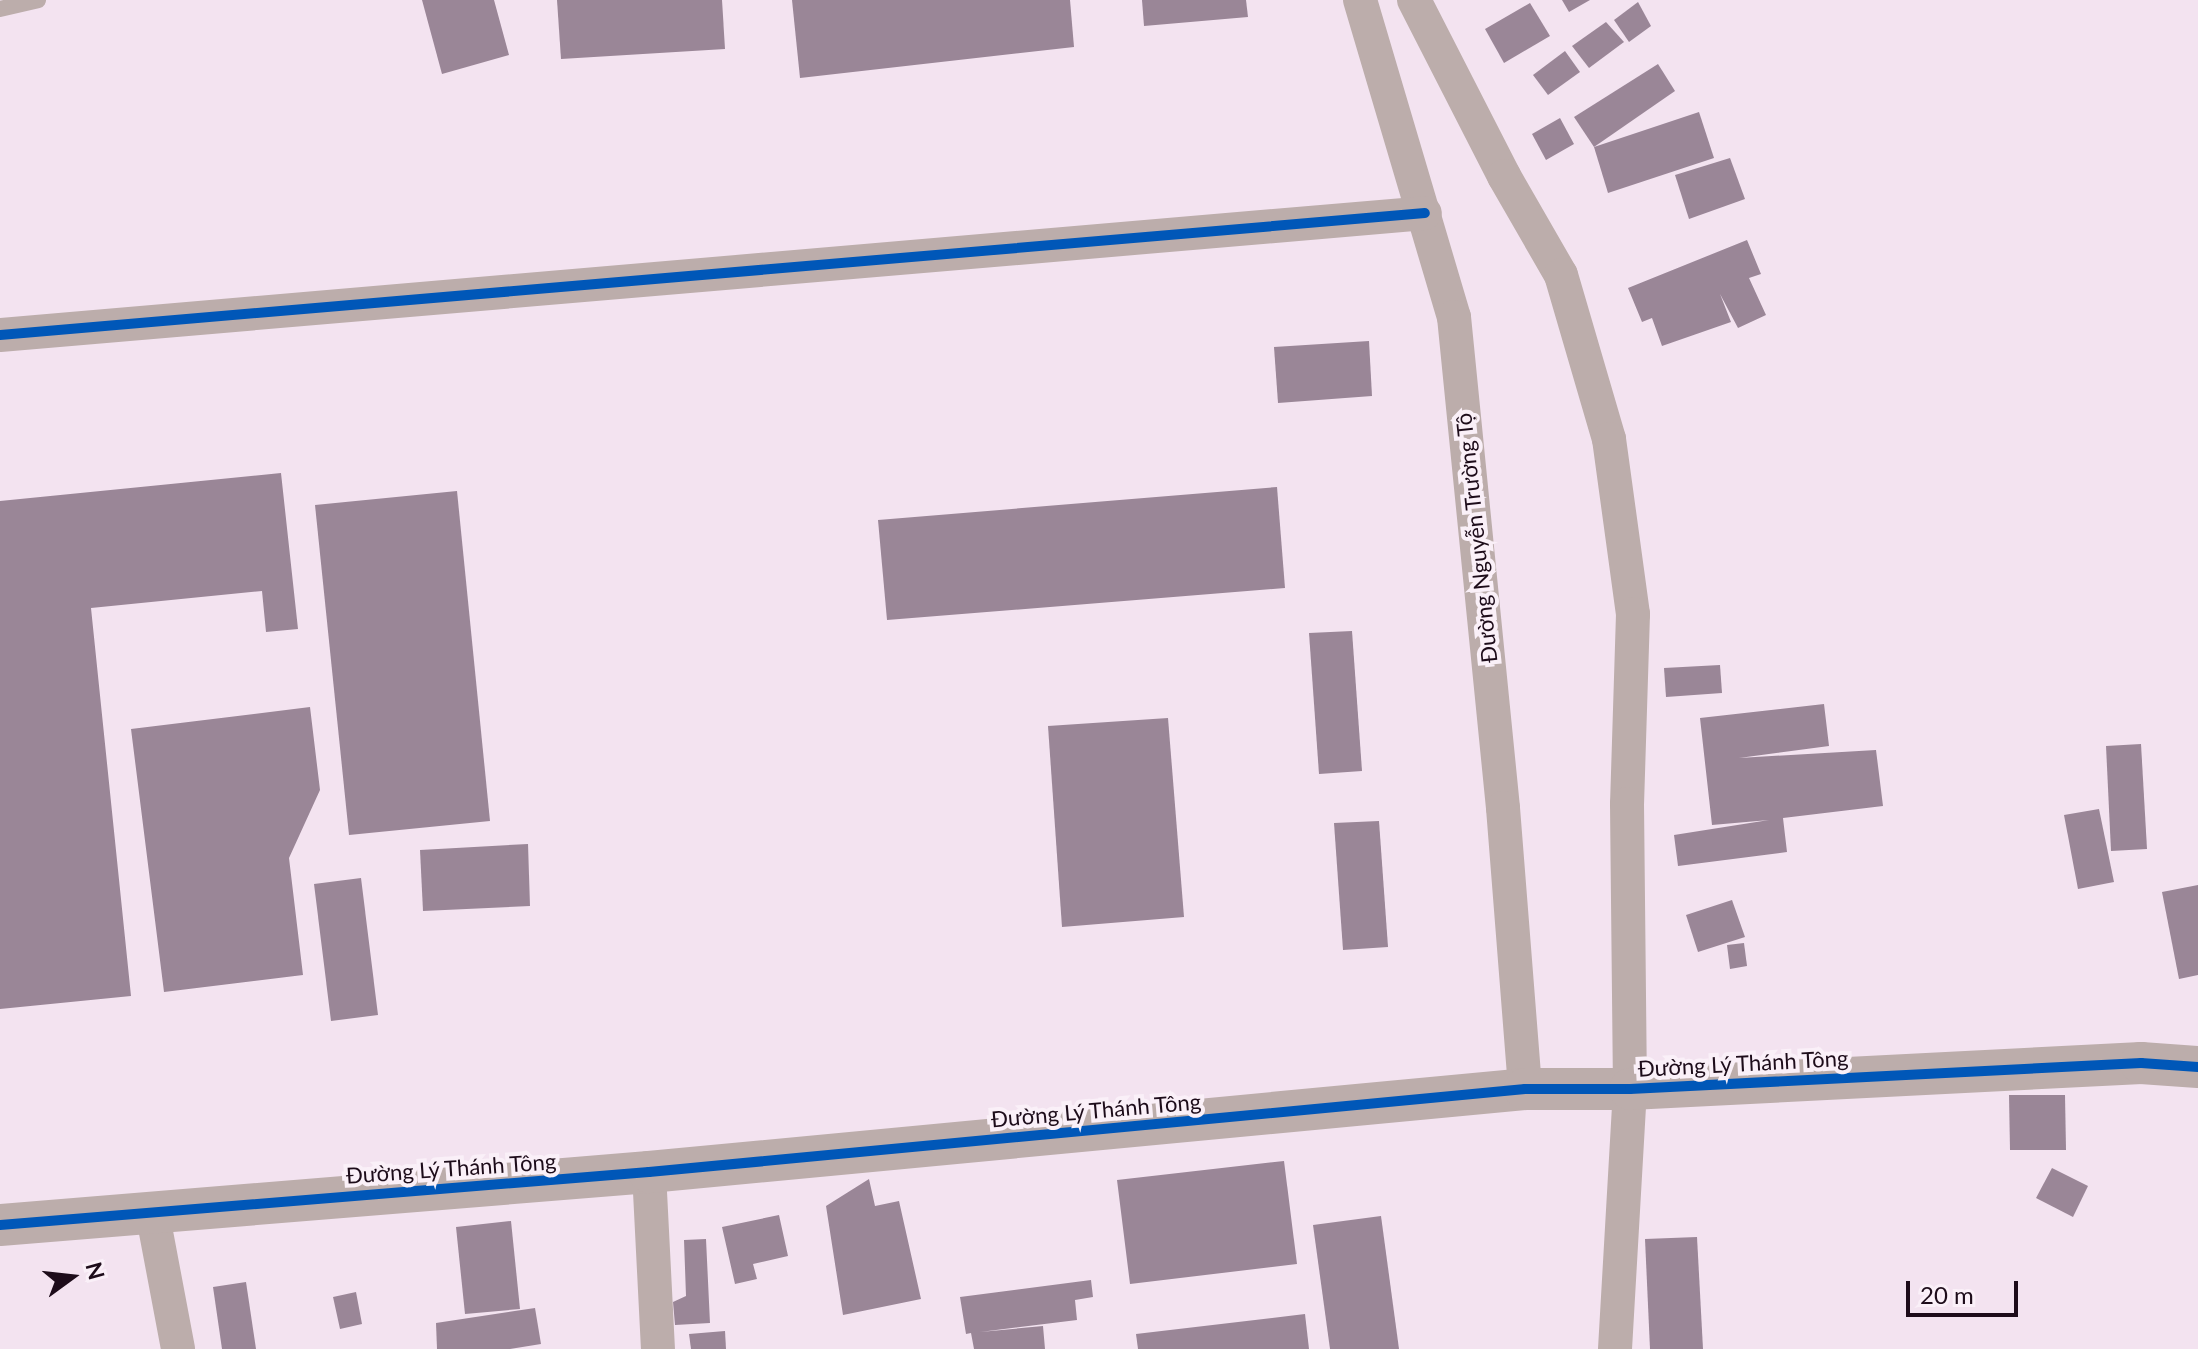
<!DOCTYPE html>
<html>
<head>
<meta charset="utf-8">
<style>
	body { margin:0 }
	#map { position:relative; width:2198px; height:1349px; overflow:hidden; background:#f3e3f0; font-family:Lato,sans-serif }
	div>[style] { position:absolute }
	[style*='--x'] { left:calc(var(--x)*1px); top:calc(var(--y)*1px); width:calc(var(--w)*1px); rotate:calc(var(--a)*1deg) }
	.building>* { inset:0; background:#9a8697 }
	.service>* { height:16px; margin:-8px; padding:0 8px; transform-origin:8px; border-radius:8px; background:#bcadab }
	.minor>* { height:34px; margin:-17px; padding:0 17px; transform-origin:17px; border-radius:17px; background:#bcadab }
	.tertiary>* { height:42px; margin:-21px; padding:0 21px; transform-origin:21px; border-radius:21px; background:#bcadab }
	.cycleway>* { height:10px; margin:-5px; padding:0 5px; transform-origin:5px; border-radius:5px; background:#0057b8 }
	span { translate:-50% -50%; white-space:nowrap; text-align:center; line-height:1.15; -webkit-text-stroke:8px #faf0f8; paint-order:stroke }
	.street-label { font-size:22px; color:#1d0c1a }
	.north { position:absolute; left:32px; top:1237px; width:80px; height:80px; -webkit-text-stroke:6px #faf0f8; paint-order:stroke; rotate:75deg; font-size:22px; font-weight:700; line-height:32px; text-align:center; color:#1d0c1a }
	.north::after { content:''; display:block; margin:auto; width:28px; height:36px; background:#1d0c1a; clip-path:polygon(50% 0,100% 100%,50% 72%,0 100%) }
	.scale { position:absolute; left:1906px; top:1281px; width:112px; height:36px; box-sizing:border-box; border:4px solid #1d0c1a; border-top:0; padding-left:10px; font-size:24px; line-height:28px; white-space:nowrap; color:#1d0c1a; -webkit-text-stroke:6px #faf0f8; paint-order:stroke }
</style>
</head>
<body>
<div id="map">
	<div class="building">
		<i style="clip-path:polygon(422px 0,494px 0,509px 55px,442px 74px)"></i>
		<i style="clip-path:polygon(557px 0,722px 0,725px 49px,561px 59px)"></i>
		<i style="clip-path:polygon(792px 0,1070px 0,1074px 47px,800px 78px)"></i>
		<i style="clip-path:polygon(1142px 0,1246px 0,1248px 17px,1144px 26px)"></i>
		<i style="clip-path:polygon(1562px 0,1590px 0,1569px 12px)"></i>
		<i style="clip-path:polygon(1638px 2px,1651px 26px,1629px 42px,1614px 20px)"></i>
		<i style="clip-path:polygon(1530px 3px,1550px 36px,1504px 63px,1485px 29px)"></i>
		<i style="clip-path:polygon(1606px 22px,1624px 42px,1589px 68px,1572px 46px)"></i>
		<i style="clip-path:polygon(1565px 51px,1580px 72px,1548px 95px,1533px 75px)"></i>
		<i style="clip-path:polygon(1658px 64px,1675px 91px,1594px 147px,1574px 117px)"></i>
		<i style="clip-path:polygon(1699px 112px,1714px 158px,1608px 193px,1594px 147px)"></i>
		<i style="clip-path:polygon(1560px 118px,1574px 144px,1546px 160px,1532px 134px)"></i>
		<i style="clip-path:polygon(1730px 158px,1745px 199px,1689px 219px,1675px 175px)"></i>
		<i style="clip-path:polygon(1747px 240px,1761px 274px,1749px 278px,1766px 315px,1738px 328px,1720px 294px,1731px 322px,1662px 346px,1652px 318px,1642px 322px,1628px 288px)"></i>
		<i style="clip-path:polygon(1369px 341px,1372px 396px,1278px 403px,1274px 347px)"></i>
		<i style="clip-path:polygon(281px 473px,298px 629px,266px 632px,262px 591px,91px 608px,131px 996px,0 1009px,0 501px)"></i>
		<i style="clip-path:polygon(1277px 487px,1285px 588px,887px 620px,878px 520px)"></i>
		<i style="clip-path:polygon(457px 491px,490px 821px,349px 835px,315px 505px)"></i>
		<i style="clip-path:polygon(1352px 631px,1362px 771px,1319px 774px,1309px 633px)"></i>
		<i style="clip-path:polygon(1720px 665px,1722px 693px,1666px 697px,1664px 668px)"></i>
		<i style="clip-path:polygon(1824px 704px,1829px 746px,1739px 758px,1876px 750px,1883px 806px,1783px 818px,1787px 852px,1678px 866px,1674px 835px,1769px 820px,1712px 825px,1700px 718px)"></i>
		<i style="clip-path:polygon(310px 707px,320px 790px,289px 858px,303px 975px,164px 992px,131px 729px)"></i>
		<i style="clip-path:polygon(1168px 718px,1184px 917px,1062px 927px,1048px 726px)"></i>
		<i style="clip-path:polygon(2141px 744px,2147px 849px,2111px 851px,2106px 746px)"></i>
		<i style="clip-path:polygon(2099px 809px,2114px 882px,2078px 889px,2064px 815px)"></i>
		<i style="clip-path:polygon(1379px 821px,1388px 947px,1343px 950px,1334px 823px)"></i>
		<i style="clip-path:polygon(528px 844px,530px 906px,423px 911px,420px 850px)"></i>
		<i style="clip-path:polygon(361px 878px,378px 1015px,331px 1021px,314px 884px)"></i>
		<i style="clip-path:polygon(2198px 885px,2198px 975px,2179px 979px,2162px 892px)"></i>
		<i style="clip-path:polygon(1732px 900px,1745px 937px,1698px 952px,1686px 915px)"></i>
		<i style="clip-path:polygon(1744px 943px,1747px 966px,1730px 969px,1727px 945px)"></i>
		<i style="clip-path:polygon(2009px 1095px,2065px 1095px,2066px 1150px,2010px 1150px)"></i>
		<i style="clip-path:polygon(1284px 1161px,1297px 1264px,1130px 1284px,1117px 1180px)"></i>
		<i style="clip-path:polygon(2052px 1168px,2088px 1186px,2073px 1217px,2036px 1198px)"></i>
		<i style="clip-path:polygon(869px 1179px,875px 1206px,899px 1201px,921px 1299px,843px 1315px,826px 1206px)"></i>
		<i style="clip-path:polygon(779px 1215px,788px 1256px,753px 1264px,757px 1279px,735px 1284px,722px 1227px)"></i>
		<i style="clip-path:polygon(1381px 1216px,1399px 1349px,1330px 1349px,1313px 1225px)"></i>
		<i style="clip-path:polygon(511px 1221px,520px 1309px,465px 1314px,456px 1227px)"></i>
		<i style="clip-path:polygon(1697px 1237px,1703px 1349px,1650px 1349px,1645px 1239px)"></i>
		<i style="clip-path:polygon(706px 1239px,710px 1323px,675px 1325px,673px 1302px,686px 1296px,684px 1240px)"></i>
		<i style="clip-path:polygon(1091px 1280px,1093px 1297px,1075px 1300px,1077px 1320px,980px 1332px,1043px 1326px,1045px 1349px,974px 1349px,971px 1333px,966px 1334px,960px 1297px)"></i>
		<i style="clip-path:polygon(246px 1282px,256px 1349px,222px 1349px,213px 1287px)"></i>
		<i style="clip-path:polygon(356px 1292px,362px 1324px,340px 1329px,333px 1297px)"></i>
		<i style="clip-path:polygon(535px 1308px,541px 1344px,510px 1349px,437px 1349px,436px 1323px)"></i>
		<i style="clip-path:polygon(1305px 1314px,1309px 1349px,1138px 1349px,1136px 1334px)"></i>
		<i style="clip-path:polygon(725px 1331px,726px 1349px,691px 1349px,689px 1334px)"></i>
	</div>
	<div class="service">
		<i style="--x:0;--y:9;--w:39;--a:-13"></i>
	</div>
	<div class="minor">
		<i style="--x:1360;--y:0;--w:331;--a:73.5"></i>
		<i style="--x:1454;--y:317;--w:493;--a:84.3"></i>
		<i style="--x:1503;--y:808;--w:282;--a:85.5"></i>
		<i style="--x:1414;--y:0;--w:198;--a:62.9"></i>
		<i style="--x:1504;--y:176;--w:114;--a:60.1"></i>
		<i style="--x:1561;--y:275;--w:171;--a:73.7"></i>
		<i style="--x:1609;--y:439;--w:177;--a:82.2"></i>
		<i style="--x:1633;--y:614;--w:190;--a:91.8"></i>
		<i style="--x:1627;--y:804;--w:285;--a:89.4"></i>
		<i style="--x:1630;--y:1089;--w:260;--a:93.3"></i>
		<i style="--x:0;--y:335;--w:1430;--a:-4.89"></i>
		<i style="--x:649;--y:1172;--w:177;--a:87.1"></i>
		<i style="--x:152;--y:1211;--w:140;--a:79.3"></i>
	</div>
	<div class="tertiary">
		<i style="--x:0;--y:1225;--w:651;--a:-4.67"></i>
		<i style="--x:649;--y:1172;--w:880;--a:-5.41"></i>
		<i style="--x:1525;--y:1089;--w:105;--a:0"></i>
		<i style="--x:1630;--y:1089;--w:512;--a:-2.91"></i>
		<i style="--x:2141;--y:1063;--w:57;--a:4"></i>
	</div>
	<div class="cycleway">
		<i style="--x:0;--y:335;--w:1430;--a:-4.89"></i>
		<i style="--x:0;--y:1225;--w:651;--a:-4.67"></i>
		<i style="--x:649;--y:1172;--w:880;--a:-5.41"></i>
		<i style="--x:1525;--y:1089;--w:105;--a:0"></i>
		<i style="--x:1630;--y:1089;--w:512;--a:-2.91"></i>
		<i style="--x:2141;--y:1063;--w:57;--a:4"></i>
	</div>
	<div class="street-label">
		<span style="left:1476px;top:538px;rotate:-96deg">Đường Nguyễn Trường Tộ</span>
		<span style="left:1743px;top:1063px;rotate:-3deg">Đường Lý Thánh Tông</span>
		<span style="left:1096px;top:1110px;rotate:-5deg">Đường Lý Thánh Tông</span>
		<span style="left:451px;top:1168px;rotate:-4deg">Đường Lý Thánh Tông</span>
	</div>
	<div class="north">N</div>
	<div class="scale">20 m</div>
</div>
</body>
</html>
